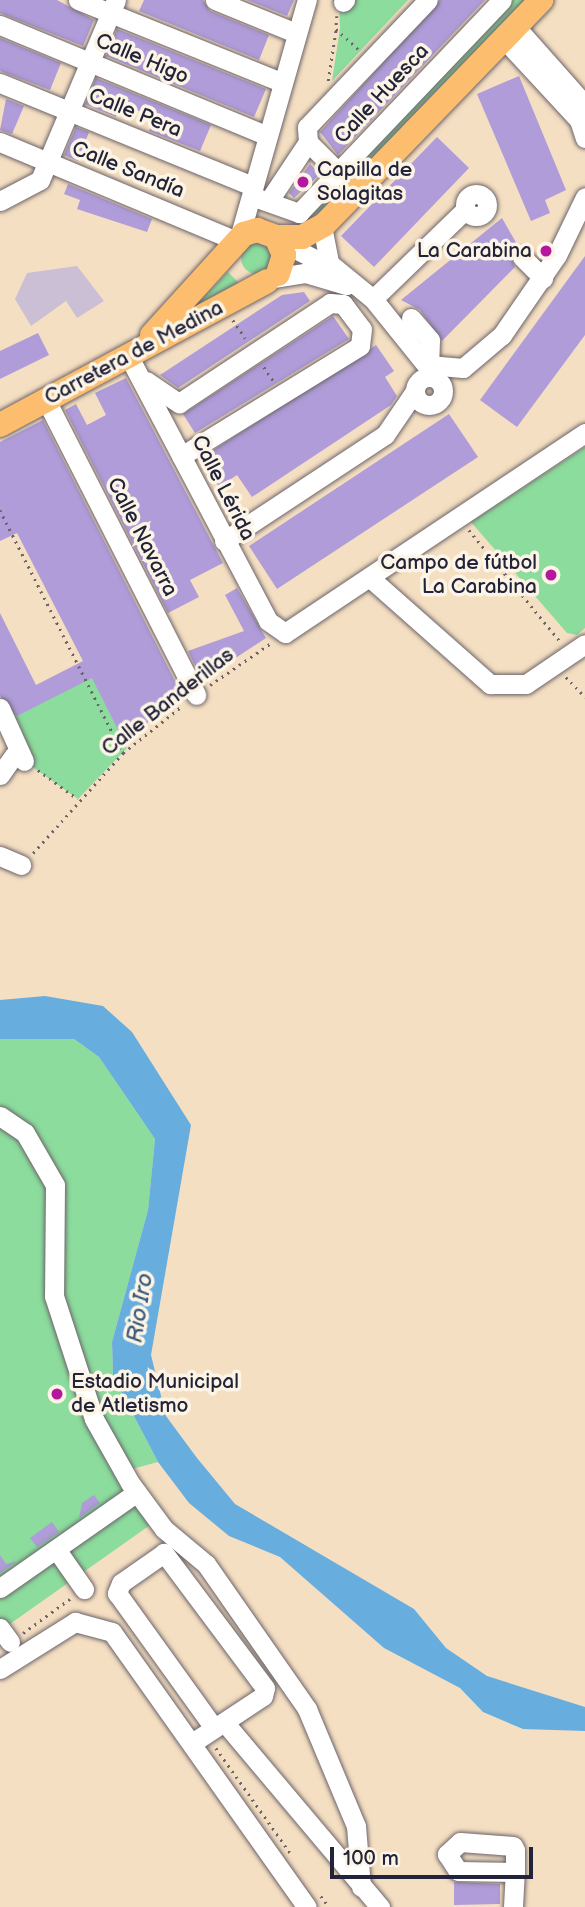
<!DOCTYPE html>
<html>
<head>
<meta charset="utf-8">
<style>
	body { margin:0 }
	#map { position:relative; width:585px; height:1907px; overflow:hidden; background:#f5dfc2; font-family:"Balsamiq Sans",sans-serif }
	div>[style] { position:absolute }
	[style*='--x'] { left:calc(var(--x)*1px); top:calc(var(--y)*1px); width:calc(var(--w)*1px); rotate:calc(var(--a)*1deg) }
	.industrial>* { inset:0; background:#cbbfd5 }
	.green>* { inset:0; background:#8bdc9d }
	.round { border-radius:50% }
	.water>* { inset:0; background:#67aede }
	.building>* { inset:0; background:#af9cd8 }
	.path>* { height:2.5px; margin-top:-1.25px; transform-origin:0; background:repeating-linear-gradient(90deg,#6c646a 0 2px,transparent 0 7px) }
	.roads { filter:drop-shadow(0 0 2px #6c646a) drop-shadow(0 0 2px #6c646a) }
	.minor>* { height:19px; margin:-9.5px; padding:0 9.5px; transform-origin:9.5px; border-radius:9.5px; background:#fff }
	.minor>.ring { margin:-9.5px; padding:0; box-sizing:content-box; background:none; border:19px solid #fff; border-radius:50% }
	.major>* { height:24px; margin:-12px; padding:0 12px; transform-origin:12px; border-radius:12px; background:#fcbd6f }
	.dots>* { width:19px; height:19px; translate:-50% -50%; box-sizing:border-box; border:4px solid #fcf5e5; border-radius:50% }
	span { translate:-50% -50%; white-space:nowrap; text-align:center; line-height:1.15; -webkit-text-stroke:7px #fcf5e5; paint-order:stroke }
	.street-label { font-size:21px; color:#22223b }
	.poi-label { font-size:21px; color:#22223b }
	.left { translate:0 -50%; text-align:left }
	.right { translate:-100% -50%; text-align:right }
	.water-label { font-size:23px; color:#3e5a7c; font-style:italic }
	.scale { position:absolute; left:330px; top:1847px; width:203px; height:32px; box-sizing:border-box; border:4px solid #22223b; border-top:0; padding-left:9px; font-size:21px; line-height:24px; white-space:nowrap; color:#22223b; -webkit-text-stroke:5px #fcf5e5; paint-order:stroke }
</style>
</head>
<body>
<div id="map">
	<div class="industrial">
		<i style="clip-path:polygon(77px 266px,104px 301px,77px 318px,66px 301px,31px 326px,15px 299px,27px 273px)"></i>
	</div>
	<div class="green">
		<i style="clip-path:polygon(332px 0,408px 0,332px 81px,340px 28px,339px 6px)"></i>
		<i style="clip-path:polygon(513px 0,530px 0,326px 210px,303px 217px)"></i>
		<i class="round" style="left:241px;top:242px;width:32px;height:32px"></i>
		<i style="clip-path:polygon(228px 272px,240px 284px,186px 316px)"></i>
		<i style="clip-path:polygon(585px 447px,585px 628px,577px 635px,567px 633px,471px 522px)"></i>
		<i style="clip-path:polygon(91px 674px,127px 748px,78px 799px,24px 761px,1px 710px)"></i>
		<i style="clip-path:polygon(0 1039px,74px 1039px,99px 1057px,155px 1139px,148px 1210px,112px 1342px,113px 1376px,158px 1462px,132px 1469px,153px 1523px,0 1631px)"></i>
	</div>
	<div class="water">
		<i style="clip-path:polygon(45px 996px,103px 1006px,132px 1032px,191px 1125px,151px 1355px,166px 1416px,197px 1458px,235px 1504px,414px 1609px,446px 1648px,487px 1676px,585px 1707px,585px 1731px,523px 1729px,483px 1712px,460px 1688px,384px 1648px,280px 1557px,229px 1536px,189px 1503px,158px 1462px,113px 1376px,112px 1342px,148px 1210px,155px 1139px,99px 1057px,74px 1039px,0 1039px,0 1000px)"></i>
	</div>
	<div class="building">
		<i style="clip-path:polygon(0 0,57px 0,94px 20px,83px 46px,0 13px)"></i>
		<i style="clip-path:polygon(144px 0,203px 0,210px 11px,269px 35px,259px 60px,139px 11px)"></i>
		<i style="clip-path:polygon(247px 0,294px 0,287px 16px)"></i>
		<i style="clip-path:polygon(440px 0,485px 0,338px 155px,320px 132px)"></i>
		<i style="clip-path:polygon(117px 29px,266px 89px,254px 117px,106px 56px)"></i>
		<i style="clip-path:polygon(0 38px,61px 63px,50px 90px,0 71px)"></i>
		<i style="clip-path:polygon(519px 76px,566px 190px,545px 200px,550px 213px,531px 221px,477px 94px)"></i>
		<i style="clip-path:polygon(96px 78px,211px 125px,200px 151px,149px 131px,155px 117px,121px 104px,116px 117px,85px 104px)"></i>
		<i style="clip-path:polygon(6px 99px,24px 106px,12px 134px,0 130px)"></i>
		<i style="clip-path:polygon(76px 127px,89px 132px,78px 161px,64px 155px)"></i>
		<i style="clip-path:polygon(437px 137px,469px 168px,374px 267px,341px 236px)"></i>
		<i style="clip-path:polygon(310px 164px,320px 174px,294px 198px,289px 193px)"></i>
		<i style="clip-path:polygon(68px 184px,152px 219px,147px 232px,77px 209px,80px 200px,64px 194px)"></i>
		<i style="clip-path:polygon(502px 218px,518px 246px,510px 255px,515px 267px,442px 341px,420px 310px,401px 300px)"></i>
		<i style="clip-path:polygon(585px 256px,585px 335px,517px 427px,480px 400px)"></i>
		<i style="clip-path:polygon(304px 292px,310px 301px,178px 388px,160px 375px,282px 295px)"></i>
		<i style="clip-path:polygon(333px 316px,349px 339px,195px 433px,183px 414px)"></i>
		<i style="clip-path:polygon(38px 333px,49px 355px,0 379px,0 351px)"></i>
		<i style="clip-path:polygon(376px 345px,394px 371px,385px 377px,397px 396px,391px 405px,252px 497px,237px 475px,219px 487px,201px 460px,209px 453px)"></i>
		<i style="clip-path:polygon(126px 378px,223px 563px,190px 580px,199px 597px,168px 613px,65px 410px,76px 404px,87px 425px,106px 415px,95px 393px)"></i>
		<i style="clip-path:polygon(449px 414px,478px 457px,277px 589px,249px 546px)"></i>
		<i style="clip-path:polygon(43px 420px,182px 695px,124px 742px,92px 678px,17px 716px,0 696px,0 613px,36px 685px,83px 661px,17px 533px,0 541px,0 442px)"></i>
		<i style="clip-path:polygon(237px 588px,266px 638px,202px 680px,188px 651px,244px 631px,225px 595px)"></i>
		<i style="clip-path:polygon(94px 1495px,100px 1503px,79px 1518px,82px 1503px)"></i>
		<i style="clip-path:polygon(52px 1522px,59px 1532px,37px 1547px,30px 1538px)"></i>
		<i style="clip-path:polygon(0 1555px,6px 1564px,17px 1561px,0 1573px)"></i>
		<i style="clip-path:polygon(454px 1882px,500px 1884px,500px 1904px,454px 1905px)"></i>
	</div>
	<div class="path">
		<i style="--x:337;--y:16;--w:13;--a:94"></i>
		<i style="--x:336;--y:29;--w:30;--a:42"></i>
		<i style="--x:328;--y:81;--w:53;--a:-81.3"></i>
		<i style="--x:233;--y:320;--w:22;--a:56"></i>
		<i style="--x:264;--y:367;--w:18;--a:56"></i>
		<i style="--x:0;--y:510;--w:272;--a:63.2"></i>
		<i style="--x:469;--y:530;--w:144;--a:50.7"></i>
		<i style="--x:566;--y:677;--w:28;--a:46"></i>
		<i style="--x:210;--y:685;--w:74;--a:-34.5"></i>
		<i style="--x:38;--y:770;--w:49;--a:35.9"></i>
		<i style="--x:33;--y:853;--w:135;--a:-48"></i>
		<i style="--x:123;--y:753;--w:75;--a:-38.5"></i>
		<i style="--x:23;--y:1633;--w:59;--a:-36.1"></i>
		<i style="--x:216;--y:1748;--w:130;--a:54.7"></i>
		<i style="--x:321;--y:1896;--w:14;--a:54"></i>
	</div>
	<div class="roads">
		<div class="minor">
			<i style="--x:78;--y:0;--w:219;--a:22"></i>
			<i style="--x:215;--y:0;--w:87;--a:22.2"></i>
			<i style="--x:343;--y:2;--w:3;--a:-45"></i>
			<i style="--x:0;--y:25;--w:288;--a:22.5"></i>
			<i style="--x:515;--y:26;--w:106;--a:48.5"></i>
			<i style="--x:504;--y:39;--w:110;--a:47.2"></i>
			<i style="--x:579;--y:120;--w:19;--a:72"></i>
			<i style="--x:0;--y:83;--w:273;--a:22.2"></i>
			<i style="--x:0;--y:142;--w:257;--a:22.7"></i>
			<i style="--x:339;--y:173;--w:44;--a:-135"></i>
			<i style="--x:308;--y:142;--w:15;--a:-94"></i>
			<i style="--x:307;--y:127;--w:175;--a:-46.4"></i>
			<i class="ring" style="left:465px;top:194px;width:3px;height:3px"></i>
			<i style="--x:257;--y:198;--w:45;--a:19.7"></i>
			<i style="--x:299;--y:213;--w:294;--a:-46.4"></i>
			<i style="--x:270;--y:199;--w:69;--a:-56.3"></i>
			<i style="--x:0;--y:201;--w:45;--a:-27.7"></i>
			<i style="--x:40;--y:180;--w:195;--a:-67.1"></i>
			<i style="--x:323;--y:231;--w:33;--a:79"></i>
			<i style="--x:329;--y:263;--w:57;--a:39.3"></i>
			<i style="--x:373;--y:299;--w:97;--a:51.2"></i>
			<i style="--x:239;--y:238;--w:248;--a:-74.1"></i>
			<i style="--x:281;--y:242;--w:60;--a:26.6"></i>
			<i style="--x:522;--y:257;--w:30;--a:45"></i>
			<i style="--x:273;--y:278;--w:32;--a:-9"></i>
			<i style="--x:305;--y:273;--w:43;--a:16.3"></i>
			<i style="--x:373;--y:299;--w:129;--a:-44.1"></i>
			<i style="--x:411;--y:318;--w:29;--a:49"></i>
			<i style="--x:430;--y:340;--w:25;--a:92"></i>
			<i style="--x:129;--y:357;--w:298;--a:62.2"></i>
			<i style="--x:268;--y:621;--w:21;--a:35"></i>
			<i style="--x:285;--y:633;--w:361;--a:-33.7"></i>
			<i style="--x:429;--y:365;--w:34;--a:5"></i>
			<i style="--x:463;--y:368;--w:51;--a:-40.2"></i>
			<i style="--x:502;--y:335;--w:97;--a:-55.5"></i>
			<i style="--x:557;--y:255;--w:64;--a:-64.2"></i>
			<i class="ring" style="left:415px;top:377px;width:9px;height:9px"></i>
			<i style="--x:146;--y:381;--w:40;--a:34"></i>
			<i style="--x:179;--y:403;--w:181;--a:-33.5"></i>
			<i style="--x:330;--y:303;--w:13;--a:4"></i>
			<i style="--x:343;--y:304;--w:31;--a:53"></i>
			<i style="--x:362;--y:329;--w:17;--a:97"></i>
			<i style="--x:360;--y:346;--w:210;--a:148.4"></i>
			<i style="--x:46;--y:400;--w:331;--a:63"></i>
			<i style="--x:224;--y:541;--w:193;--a:-33.4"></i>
			<i style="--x:385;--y:435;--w:53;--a:-55.7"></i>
			<i style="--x:369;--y:577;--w:162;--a:41.5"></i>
			<i style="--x:490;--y:684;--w:36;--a:0"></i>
			<i style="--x:526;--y:684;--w:71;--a:-34.1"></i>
			<i style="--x:0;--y:708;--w:58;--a:65.6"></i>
			<i style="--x:0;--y:775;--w:24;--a:-55"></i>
			<i style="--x:0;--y:856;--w:23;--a:23"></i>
			<i style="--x:0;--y:1116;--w:30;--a:34"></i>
			<i style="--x:25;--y:1133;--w:60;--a:60"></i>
			<i style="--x:55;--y:1185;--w:111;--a:90.5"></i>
			<i style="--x:54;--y:1296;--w:129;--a:72"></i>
			<i style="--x:94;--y:1419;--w:73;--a:60.6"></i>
			<i style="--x:130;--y:1483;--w:57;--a:53.5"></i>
			<i style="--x:164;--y:1529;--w:55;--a:39.8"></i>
			<i style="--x:206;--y:1564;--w:177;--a:55.1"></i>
			<i style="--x:307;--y:1709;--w:127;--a:67.3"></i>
			<i style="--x:356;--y:1826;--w:61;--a:85.3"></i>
			<i style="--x:56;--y:1549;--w:49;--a:55"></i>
			<i style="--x:0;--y:1588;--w:167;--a:-35"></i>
			<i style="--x:0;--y:1628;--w:17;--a:54"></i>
			<i style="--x:0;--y:1669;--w:89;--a:-32.1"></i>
			<i style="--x:75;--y:1622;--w:38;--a:15"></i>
			<i style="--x:112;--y:1632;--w:337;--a:54.7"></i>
			<i style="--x:225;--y:1723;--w:241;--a:49.9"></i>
			<i style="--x:192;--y:1743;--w:85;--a:-33.5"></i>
			<i style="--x:263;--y:1696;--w:8;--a:-76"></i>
			<i style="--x:265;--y:1688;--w:169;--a:-126.8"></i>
			<i style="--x:164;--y:1553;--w:52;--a:145.1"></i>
			<i style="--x:121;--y:1583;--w:11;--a:112"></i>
			<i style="--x:117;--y:1593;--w:166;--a:54.3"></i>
			<i style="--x:513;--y:1907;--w:35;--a:-87"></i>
			<i style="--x:515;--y:1872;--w:22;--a:-90"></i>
			<i style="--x:515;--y:1850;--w:4;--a:-117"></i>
			<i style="--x:513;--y:1846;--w:53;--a:-175.7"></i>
			<i style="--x:460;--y:1842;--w:18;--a:137"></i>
			<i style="--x:447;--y:1854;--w:20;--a:57"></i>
			<i style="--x:458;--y:1871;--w:57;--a:1"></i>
		</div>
		<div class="major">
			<i style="--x:276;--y:237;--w:26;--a:0"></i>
			<i style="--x:302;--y:237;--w:25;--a:-29"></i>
			<i style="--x:324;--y:225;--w:313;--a:-46"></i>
			<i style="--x:152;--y:335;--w:137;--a:-47.7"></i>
			<i style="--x:244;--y:234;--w:14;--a:-17"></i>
			<i style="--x:257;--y:230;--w:20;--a:20"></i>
			<i style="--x:276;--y:237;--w:20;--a:66"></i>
			<i style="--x:284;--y:255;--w:20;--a:108"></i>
			<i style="--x:0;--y:425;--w:303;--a:-28.3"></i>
		</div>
	</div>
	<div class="dots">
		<i style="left:303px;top:182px;background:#b5179e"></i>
		<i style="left:546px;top:251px;background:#b5179e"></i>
		<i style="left:551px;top:575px;background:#b5179e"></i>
		<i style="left:57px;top:1394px;background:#b5179e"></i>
	</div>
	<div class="street-label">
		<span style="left:142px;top:59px;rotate:23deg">Calle Higo</span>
		<span style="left:382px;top:94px;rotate:-47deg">Calle Huesca</span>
		<span style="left:135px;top:113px;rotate:22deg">Calle Pera</span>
		<span style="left:128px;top:170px;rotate:22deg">Calle Sandía</span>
		<span style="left:134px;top:353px;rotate:-28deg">Carretera de Medina</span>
		<span style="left:223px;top:488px;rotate:63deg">Calle Lérida</span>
		<span style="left:142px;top:537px;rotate:63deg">Calle Navarra</span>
		<span style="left:168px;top:702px;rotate:-38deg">Calle Banderillas</span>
	</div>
	<div class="poi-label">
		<span class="left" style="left:317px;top:182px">Capilla de<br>Solagitas</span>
		<span class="right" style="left:532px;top:251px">La Carabina</span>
		<span class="right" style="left:537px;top:575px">Campo de fútbol<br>La Carabina</span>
		<span class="left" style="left:71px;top:1394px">Estadio Municipal<br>de Atletismo</span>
	</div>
	<div class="water-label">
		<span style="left:140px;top:1308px;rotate:-81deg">Rio Iro</span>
	</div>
	<div class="scale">100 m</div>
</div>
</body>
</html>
